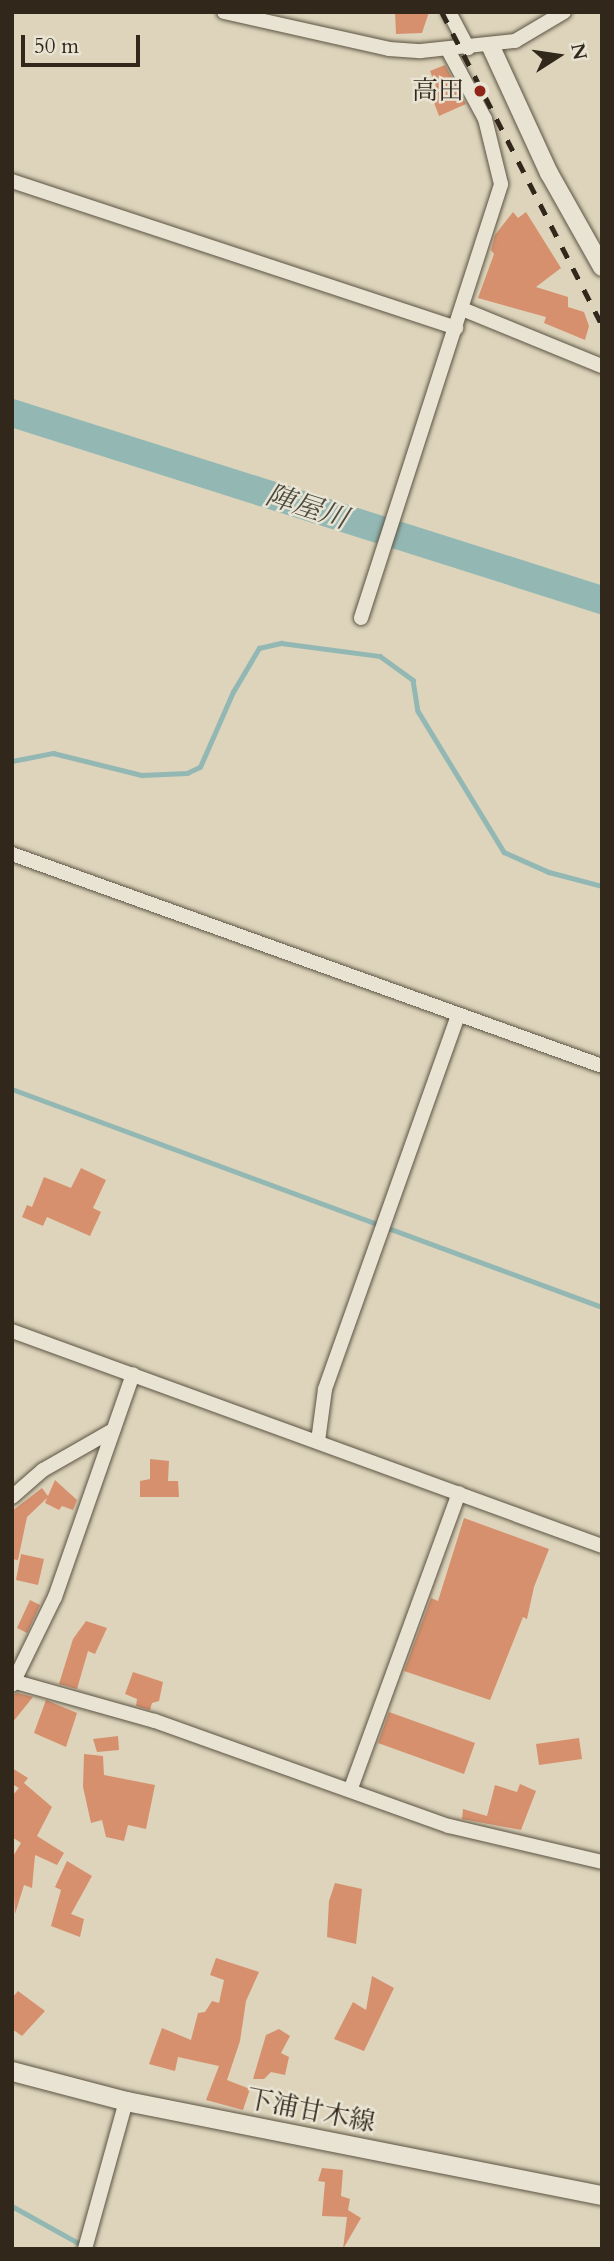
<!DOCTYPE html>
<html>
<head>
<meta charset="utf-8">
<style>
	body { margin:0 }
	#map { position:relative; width:614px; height:2261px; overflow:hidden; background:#ddd4bb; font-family:Cardo,"Noto Serif JP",serif }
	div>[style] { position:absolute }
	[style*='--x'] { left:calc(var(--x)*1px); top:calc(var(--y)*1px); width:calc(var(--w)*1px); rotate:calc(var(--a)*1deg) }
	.stream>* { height:4.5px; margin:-2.25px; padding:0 2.25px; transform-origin:2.25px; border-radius:2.25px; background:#93b8b4 }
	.river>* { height:28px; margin:-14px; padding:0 14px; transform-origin:14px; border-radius:14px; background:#93b8b4 }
	.building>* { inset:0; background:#d7906e }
	.roads { filter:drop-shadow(0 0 2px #5c5343) drop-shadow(0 0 2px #5c5343) }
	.minor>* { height:14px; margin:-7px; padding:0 7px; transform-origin:7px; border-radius:7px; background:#e9e3d3 }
	.tertiary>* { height:18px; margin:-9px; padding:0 9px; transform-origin:9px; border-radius:9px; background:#e9e3d3 }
	.secondary>* { height:19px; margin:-9.5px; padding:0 9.5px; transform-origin:9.5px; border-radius:9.5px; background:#e9e3d3 }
	.rail>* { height:4.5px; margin-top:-2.25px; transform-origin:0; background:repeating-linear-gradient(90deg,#31281b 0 12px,transparent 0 24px) }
	.dots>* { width:19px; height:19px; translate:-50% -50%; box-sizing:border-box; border:4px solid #e9e3d3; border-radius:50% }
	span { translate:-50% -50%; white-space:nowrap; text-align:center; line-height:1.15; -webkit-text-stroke:5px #e9e3d3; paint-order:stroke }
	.poi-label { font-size:26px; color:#31281b }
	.right { translate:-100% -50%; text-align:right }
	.street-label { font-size:26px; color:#31281b }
	.water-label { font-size:28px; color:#4a4c41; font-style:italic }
	.frame { position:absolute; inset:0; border:14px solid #31281b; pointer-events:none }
	.north { position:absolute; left:523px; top:21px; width:70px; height:70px; -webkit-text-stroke:5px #e9e3d3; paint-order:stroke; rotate:78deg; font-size:19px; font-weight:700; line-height:28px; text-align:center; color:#31281b }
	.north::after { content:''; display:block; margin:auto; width:24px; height:32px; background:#31281b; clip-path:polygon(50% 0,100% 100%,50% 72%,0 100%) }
	.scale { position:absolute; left:21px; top:35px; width:119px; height:32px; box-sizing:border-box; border:4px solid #31281b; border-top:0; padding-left:9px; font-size:21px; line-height:24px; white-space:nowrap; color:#31281b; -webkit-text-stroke:5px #e9e3d3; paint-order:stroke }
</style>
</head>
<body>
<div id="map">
	<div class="stream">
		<i style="--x:12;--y:761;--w:42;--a:-11"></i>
		<i style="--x:53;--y:753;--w:92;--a:13.9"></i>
		<i style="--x:142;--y:775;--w:45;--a:-2.5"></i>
		<i style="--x:187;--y:773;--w:14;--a:-25"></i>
		<i style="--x:200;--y:767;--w:82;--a:-66.3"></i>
		<i style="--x:233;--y:692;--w:51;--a:-59.4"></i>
		<i style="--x:259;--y:648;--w:23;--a:-13"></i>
		<i style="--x:281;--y:643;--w:100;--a:7.5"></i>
		<i style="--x:380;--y:656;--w:41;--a:36"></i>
		<i style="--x:413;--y:680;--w:31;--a:81"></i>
		<i style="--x:418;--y:711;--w:165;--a:58.6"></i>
		<i style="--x:504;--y:852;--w:49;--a:24"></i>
		<i style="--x:549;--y:872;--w:55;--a:14.8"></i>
		<i style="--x:12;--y:1089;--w:629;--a:20.28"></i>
		<i style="--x:12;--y:2206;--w:80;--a:29.1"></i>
	</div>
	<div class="river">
		<i style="--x:12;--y:413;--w:619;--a:17.59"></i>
	</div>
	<div class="building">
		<i style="clip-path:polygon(395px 12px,429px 12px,422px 33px,396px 34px)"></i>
		<i style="clip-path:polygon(445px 65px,466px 104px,439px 116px,430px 92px,437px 89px,430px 71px)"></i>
		<i style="clip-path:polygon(513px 212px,518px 218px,526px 212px,561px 268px,536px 287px,568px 297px,568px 307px,584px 312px,589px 326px,585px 340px,544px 323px,546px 317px,478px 298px,494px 254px,491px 250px,495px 235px)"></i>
		<i style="clip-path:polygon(81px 1168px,106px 1180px,93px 1208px,101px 1212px,90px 1236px,47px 1217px,43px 1226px,22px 1217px,27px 1205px,32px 1207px,44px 1177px,71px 1188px)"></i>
		<i style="clip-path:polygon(150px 1459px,169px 1461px,168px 1481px,178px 1481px,179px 1497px,140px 1497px,140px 1481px,150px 1479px)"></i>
		<i style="clip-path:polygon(55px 1480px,77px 1500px,73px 1510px,62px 1506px,59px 1510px,45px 1503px,47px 1498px,27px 1517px,18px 1560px,12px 1559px,12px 1511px,42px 1488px,48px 1496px)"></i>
		<i style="clip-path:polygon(464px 1518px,549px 1549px,534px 1587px,527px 1619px,523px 1617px,490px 1700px,404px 1671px,431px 1598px,438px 1601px)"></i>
		<i style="clip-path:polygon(21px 1554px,44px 1559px,38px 1585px,16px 1580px)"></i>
		<i style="clip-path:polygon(30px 1600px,40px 1605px,27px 1633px,17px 1628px)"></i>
		<i style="clip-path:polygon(86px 1621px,107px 1628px,95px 1654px,88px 1651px,77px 1689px,59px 1684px,73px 1639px)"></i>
		<i style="clip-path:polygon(133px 1672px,163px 1682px,159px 1701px,152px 1703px,150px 1710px,136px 1706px,137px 1699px,125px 1694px)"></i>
		<i style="clip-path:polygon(18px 1693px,33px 1697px,12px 1723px,12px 1695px)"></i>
		<i style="clip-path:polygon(46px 1700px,77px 1713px,66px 1747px,34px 1733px)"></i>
		<i style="clip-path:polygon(389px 1712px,475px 1743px,464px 1774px,378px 1743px)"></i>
		<i style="clip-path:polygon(118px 1736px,119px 1750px,97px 1752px,93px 1739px)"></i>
		<i style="clip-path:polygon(579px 1738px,582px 1759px,539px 1765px,536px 1744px)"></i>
		<i style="clip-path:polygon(84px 1754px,103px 1756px,104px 1775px,155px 1785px,146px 1829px,128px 1825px,124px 1841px,106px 1837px,102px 1820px,91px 1823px,83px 1787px)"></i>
		<i style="clip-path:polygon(12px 1768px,28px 1778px,24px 1783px,52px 1807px,37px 1836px,64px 1853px,57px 1865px,35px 1855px,32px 1888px,24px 1885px,15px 1914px,12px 1858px,21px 1843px,12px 1837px,12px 1796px,19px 1788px,12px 1784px)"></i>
		<i style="clip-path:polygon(520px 1784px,536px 1791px,521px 1830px,462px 1819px,463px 1809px,487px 1816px,495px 1785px,517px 1792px)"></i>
		<i style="clip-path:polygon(67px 1861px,92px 1876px,71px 1914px,84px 1919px,80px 1937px,51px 1926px,61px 1890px,55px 1887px)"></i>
		<i style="clip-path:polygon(335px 1883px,362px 1889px,356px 1944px,327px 1937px,329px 1901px)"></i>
		<i style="clip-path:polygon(216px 1958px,259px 1972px,246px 2001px,240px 2041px,227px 2080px,250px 2089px,243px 2110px,206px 2100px,219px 2066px,178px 2057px,175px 2071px,149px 2064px,162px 2028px,191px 2040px,198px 2013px,205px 2012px,212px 2001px,219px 2003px,224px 1980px,210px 1975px)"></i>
		<i style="clip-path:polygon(372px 1976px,394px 1988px,364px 2051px,334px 2039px,353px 2002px,366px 2010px)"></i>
		<i style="clip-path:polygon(18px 1991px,45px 2011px,22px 2036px,12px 2029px,12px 1998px)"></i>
		<i style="clip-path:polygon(279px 2029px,290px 2036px,281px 2053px,289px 2057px,285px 2075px,271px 2072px,264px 2079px,253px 2079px,266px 2035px)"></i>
		<i style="clip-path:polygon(322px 2168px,343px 2170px,341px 2196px,350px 2199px,348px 2210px,361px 2218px,343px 2249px,347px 2217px,322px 2216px,325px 2182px,318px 2181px)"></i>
	</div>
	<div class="roads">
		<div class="minor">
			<i style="--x:224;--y:12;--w:169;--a:12.6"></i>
			<i style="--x:389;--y:49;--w:32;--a:4"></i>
			<i style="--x:421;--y:51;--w:95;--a:-6.1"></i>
			<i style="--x:515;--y:41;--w:57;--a:-30.6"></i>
			<i style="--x:449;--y:12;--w:41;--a:62.2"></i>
			<i style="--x:12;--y:181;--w:468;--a:18.3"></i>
			<i style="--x:462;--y:309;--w:151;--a:22.2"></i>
			<i style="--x:361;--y:618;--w:456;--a:-72.1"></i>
			<i style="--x:501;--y:184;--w:67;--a:-103.8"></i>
			<i style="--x:485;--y:119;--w:78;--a:-118.2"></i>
			<i style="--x:12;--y:854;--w:627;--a:19.76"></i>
			<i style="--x:12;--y:1331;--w:628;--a:20.02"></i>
			<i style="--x:318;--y:1441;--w:52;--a:-82.3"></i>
			<i style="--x:325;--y:1389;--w:397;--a:-70.4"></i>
			<i style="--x:12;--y:1497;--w:41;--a:-41.1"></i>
			<i style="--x:43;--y:1470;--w:81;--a:-29.7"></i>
			<i style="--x:16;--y:1682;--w:144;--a:15.7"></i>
			<i style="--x:155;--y:1721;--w:312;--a:19.7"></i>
			<i style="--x:449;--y:1826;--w:157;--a:13.2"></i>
			<i style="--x:12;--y:1685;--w:98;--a:-64"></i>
			<i style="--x:55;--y:1597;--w:236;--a:-70.7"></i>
			<i style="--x:351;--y:1788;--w:314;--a:-69.9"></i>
			<i style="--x:85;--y:2249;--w:154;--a:-74.5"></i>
		</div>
		<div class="tertiary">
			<i style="--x:491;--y:47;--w:139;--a:65.3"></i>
			<i style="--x:549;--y:173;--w:108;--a:60.6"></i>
		</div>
		<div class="secondary">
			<i style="--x:12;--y:2071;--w:118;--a:14.7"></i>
			<i style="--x:126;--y:2101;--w:485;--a:11.2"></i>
		</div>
	</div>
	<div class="rail">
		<i style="--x:442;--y:12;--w:351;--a:62.9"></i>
	</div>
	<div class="dots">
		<i style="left:480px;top:91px;background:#8f2418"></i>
	</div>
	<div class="poi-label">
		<span class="right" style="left:464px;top:91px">高田</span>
	</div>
	<div class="street-label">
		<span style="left:311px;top:2111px;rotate:11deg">下浦甘木線</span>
	</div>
	<div class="water-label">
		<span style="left:307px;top:507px;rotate:18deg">陣屋川</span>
	</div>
	<div class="frame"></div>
	<div class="north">N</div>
	<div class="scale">50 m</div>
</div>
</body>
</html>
